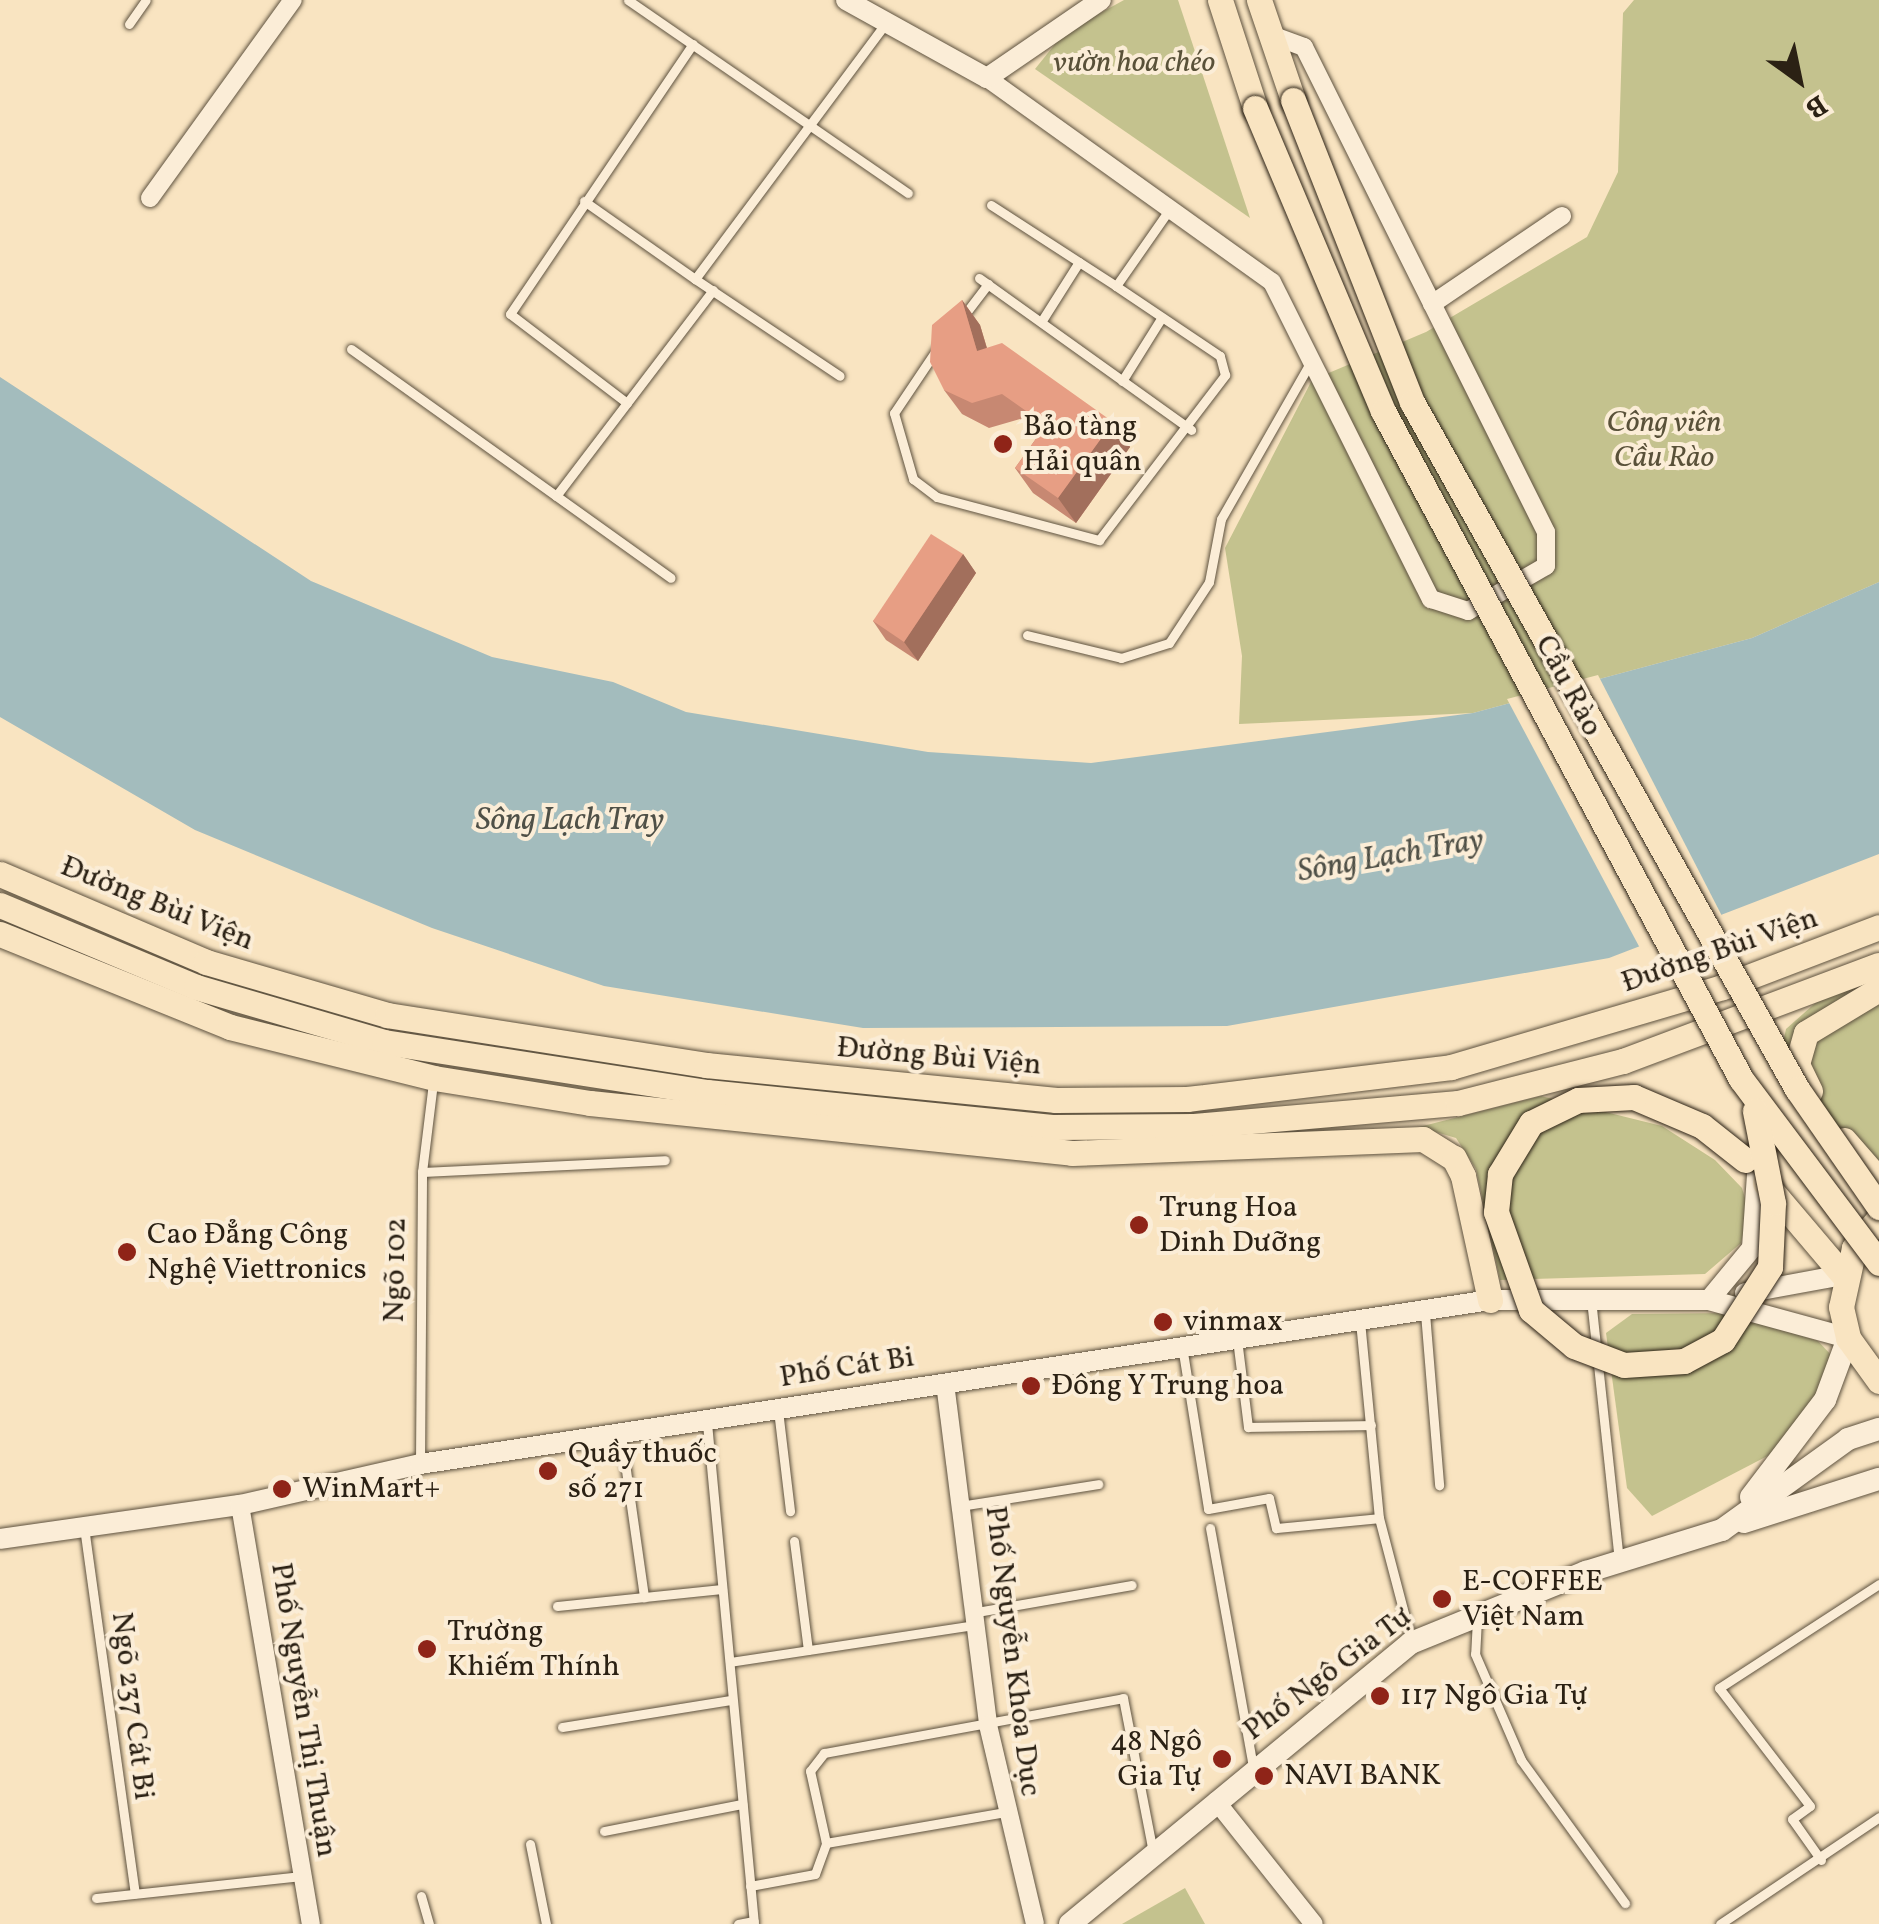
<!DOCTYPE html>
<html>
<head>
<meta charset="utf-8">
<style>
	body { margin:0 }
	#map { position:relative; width:1879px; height:1924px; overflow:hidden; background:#f9e4c1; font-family:Vollkorn,serif }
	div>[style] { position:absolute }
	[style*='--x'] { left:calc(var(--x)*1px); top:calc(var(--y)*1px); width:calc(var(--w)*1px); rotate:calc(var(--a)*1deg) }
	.green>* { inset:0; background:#c4c28e }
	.water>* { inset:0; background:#a3bcbd }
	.pier>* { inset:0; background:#f9e4c1 }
	.roads { filter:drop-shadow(0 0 2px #5e523f) drop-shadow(0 0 2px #5e523f) }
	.service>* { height:9px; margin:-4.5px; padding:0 4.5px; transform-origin:4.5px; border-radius:4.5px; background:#fbedd7 }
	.minor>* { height:18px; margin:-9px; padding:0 9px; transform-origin:9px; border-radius:9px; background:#fbedd7 }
	.tertiary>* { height:20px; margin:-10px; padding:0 10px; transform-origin:10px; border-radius:10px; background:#fbedd7 }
	.secondary>* { height:22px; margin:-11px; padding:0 11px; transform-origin:11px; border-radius:11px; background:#fbedd7 }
	.primary>* { height:25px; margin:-12.5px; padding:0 12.5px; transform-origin:12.5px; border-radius:12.5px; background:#f9e4c1 }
	.bridges { filter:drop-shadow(0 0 2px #2b2114) drop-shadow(0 0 2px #2b2114) }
	.primary-bridge>* { height:25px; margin:-12.5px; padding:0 12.5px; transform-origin:12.5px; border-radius:12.5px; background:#f9e4c1 }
	.wall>* { inset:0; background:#c78872 }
	.shaded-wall>* { inset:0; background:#a26f5c }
	.building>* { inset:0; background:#e79e84 }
	.dots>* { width:28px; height:28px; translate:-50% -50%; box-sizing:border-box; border:5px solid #fbedd7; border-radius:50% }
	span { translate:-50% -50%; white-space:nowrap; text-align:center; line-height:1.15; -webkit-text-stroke:8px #fbedd7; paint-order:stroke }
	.park-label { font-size:30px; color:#595139; font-style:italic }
	.poi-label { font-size:30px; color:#2b2114 }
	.left { translate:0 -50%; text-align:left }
	.right { translate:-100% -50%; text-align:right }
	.street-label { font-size:30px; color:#2b2114 }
	.water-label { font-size:32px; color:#4f5047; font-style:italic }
	.north { position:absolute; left:1749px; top:30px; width:100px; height:100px; -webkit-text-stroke:8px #fbedd7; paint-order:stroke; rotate:147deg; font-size:28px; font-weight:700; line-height:40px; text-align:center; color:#2b2114 }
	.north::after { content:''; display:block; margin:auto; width:35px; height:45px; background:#2b2114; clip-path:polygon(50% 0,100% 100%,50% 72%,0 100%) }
</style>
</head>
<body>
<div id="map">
	<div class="green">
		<i style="clip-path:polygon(1124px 0,1178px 0,1250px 218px,1035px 69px,1064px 33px)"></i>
		<i style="clip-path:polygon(1634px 0,1879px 0,1879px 582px,1752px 638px,1473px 713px,1239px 724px,1242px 656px,1225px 548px,1312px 380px,1426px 332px,1587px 237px,1618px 172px,1623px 13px)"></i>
		<i style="clip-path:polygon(1879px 974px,1879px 1162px,1853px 1159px,1781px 1052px,1786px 1029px,1821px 998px)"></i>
		<i style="clip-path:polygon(1541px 1096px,1662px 1126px,1715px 1160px,1742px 1188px,1749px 1211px,1741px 1243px,1705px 1274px,1500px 1280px,1476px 1169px,1456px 1138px,1419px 1127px)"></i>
		<i style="clip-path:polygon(1729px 1313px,1818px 1341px,1833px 1357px,1826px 1386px,1785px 1447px,1652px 1516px,1627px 1488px,1606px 1333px,1632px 1314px)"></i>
		<i style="clip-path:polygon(1185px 1888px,1205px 1924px,1122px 1924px)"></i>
	</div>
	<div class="water">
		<i style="clip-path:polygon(0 377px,311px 581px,492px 657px,613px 682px,686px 712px,928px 752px,1091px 763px,1473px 713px,1752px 638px,1879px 582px,1879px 854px,1609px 958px,1227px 1026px,863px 1028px,604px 986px,432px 928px,195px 830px,0 717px)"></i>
	</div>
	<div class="pier">
		<i style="clip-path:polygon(1598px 675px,1723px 918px,1641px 950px,1507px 699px)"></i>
	</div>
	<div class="roads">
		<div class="service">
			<i style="--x:628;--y:0;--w:340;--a:34.6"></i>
			<i style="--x:129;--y:24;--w:29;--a:-55"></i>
			<i style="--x:584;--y:201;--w:136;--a:35.1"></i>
			<i style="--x:695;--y:279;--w:319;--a:-53.3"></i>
			<i style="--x:991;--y:205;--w:149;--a:32.9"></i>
			<i style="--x:1116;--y:286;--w:93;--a:-55.1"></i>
			<i style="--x:979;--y:278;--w:261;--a:35.6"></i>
			<i style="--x:695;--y:279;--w:174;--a:33.8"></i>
			<i style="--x:962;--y:318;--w:43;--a:-52.6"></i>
			<i style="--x:1041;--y:322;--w:71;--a:-57.7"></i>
			<i style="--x:351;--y:349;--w:393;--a:35.6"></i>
			<i style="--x:937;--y:349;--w:77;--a:123.9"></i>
			<i style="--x:894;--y:413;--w:69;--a:73.9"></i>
			<i style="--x:913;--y:479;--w:30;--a:37"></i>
			<i style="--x:937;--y:497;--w:168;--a:14.9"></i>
			<i style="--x:1099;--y:540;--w:208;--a:-52.6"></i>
			<i style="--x:1225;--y:375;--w:20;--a:-105"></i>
			<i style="--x:1220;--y:356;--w:125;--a:-146.1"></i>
			<i style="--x:1122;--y:381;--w:75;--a:-58"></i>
			<i style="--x:627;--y:403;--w:147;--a:-142.7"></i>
			<i style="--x:510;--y:314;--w:326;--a:-55.9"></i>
			<i style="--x:556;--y:496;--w:259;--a:-52.7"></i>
			<i style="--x:1027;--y:635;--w:97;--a:13.7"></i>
			<i style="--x:1121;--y:658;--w:50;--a:-17.4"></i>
			<i style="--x:1169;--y:643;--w:73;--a:-56.7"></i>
			<i style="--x:1209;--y:582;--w:64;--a:-79.2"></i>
			<i style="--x:1221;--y:519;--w:180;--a:-60.3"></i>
			<i style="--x:422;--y:1172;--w:243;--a:-2.8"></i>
			<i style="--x:1591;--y:1299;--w:262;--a:83.9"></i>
			<i style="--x:1425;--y:1313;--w:173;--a:85.3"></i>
			<i style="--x:1360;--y:1321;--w:198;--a:84.5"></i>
			<i style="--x:1379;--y:1518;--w:126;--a:75.3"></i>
			<i style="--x:1237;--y:1339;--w:89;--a:82.9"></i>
			<i style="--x:1248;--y:1427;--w:123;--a:-0.9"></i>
			<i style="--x:1182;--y:1346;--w:165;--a:80.9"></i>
			<i style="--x:1208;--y:1509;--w:62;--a:-10.2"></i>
			<i style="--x:1269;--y:1498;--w:31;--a:77"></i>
			<i style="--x:1276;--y:1528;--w:103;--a:-5.5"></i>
			<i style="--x:778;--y:1410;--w:102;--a:83.2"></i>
			<i style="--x:707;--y:1423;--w:503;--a:84.64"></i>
			<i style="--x:621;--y:1435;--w:164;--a:81.9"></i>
			<i style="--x:420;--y:1464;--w:292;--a:-89.6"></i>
			<i style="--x:422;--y:1172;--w:91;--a:-83"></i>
			<i style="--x:966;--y:1505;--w:134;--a:-9"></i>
			<i style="--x:84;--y:1527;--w:370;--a:82.1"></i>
			<i style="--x:1210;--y:1528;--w:244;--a:79.8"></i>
			<i style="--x:794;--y:1541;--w:110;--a:82.7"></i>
			<i style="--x:557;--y:1606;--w:166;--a:-5.9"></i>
			<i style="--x:977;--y:1612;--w:157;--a:-9.9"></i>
			<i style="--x:1477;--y:1619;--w:35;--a:93"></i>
			<i style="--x:1475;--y:1654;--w:116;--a:66.5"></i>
			<i style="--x:1521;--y:1760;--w:177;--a:54"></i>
			<i style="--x:730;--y:1662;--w:247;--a:-8.6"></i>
			<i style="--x:562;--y:1727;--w:171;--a:-9.1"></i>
			<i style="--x:604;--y:1831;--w:141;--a:-11.1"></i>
			<i style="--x:826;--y:1843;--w:74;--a:-102.5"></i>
			<i style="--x:810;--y:1771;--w:23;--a:-52"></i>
			<i style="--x:824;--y:1753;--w:304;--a:-10.4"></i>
			<i style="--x:1123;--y:1698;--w:158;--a:79"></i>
			<i style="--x:530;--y:1844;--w:82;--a:78.7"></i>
			<i style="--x:1821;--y:1860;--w:50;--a:-125.3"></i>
			<i style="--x:1792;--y:1819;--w:22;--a:-36"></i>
			<i style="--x:1810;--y:1806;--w:149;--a:-127.6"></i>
			<i style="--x:1719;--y:1688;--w:191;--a:-33"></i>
			<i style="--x:750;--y:1886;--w:66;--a:-10.5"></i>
			<i style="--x:815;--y:1874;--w:33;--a:-70"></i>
			<i style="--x:826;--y:1843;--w:182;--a:-9.8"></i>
			<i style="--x:421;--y:1896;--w:29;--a:74"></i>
			<i style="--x:96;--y:1898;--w:207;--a:-6.1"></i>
			<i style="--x:738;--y:1924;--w:16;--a:-11"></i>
			<i style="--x:1720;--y:1924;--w:192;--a:-33.9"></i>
		</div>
		<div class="minor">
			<i style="--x:987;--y:78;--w:350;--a:35.6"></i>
			<i style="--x:1272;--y:282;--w:355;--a:63.4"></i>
			<i style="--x:1431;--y:599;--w:39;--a:18"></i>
			<i style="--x:1468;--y:611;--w:90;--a:-30"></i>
			<i style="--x:1546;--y:566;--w:34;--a:-90"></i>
			<i style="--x:1546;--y:532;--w:542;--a:-116.52"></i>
			<i style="--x:1304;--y:47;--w:35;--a:-160"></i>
			<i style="--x:150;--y:198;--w:244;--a:-54.2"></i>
			<i style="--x:1432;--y:304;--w:157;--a:-34.1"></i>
			<i style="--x:945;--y:1383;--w:345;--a:82.8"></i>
			<i style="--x:988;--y:1725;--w:204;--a:76.7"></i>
			<i style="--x:240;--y:1505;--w:425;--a:80.4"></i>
			<i style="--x:1216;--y:1801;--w:157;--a:51.5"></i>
		</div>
		<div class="tertiary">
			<i style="--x:846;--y:0;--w:161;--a:29"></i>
			<i style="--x:987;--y:78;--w:138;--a:-34.4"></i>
			<i style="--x:1745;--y:1293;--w:100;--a:-10.4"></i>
			<i style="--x:1709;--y:1300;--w:67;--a:-50.4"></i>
			<i style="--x:1752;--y:1248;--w:74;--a:-86.1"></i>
			<i style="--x:0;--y:1539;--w:242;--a:-8.1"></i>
			<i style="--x:240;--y:1505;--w:185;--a:-12.8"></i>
			<i style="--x:420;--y:1464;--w:1082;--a:-8.71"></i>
			<i style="--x:1490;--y:1300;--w:219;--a:0"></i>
			<i style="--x:1709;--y:1300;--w:144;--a:15.3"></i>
		</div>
		<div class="secondary">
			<i style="--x:1751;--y:1497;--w:122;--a:-52.7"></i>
			<i style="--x:1825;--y:1400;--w:66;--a:-69.6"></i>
			<i style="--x:1744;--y:1522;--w:142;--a:-17.7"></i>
			<i style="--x:1070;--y:1924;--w:442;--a:-39.5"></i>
			<i style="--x:1411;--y:1643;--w:189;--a:-22.1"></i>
			<i style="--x:1586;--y:1572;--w:142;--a:-17.2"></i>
			<i style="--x:1722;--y:1530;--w:155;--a:-35.8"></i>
			<i style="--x:1848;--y:1439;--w:33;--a:-18"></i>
		</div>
		<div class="primary">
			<i style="--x:1220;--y:0;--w:114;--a:72"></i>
			<i style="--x:1259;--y:0;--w:106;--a:71.2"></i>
			<i style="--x:0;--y:874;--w:224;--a:23.1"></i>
			<i style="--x:206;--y:962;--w:189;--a:16.3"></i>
			<i style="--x:387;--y:1015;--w:323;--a:8.9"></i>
			<i style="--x:706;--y:1065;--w:352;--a:5.7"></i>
			<i style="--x:1056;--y:1100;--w:131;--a:-0.4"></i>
			<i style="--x:1187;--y:1099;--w:266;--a:-6.9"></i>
			<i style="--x:1451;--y:1067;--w:283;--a:-16.4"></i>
			<i style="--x:1722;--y:987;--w:168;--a:-20.9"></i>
			<i style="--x:0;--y:905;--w:212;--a:22.7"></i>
			<i style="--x:196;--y:987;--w:196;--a:16.3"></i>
			<i style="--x:384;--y:1042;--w:327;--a:8.8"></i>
			<i style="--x:707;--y:1092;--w:349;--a:5.8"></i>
			<i style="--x:1054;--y:1127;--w:140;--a:-0.4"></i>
			<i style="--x:1194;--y:1126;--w:265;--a:-5"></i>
			<i style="--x:1458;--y:1103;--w:170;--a:-14.3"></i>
			<i style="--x:1623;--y:1061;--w:273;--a:-20.6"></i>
			<i style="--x:0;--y:934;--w:248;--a:22"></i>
			<i style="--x:230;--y:1027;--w:210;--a:14"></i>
			<i style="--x:434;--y:1078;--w:158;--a:9.1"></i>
			<i style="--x:590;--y:1103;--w:485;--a:5.9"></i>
			<i style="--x:1072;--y:1153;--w:351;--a:-2.3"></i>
			<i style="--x:1423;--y:1139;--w:36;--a:32"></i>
			<i style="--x:1454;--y:1158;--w:20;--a:63"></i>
			<i style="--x:1463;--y:1176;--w:127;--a:77.7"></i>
			<i style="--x:1810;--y:1091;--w:30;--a:-116"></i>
			<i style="--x:1797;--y:1064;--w:32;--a:-74"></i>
			<i style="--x:1806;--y:1033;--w:85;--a:-31.1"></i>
			<i style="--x:1844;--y:1140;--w:53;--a:48.8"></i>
			<i style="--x:1765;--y:1183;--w:121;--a:49.7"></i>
			<i style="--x:1879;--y:1218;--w:39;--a:130"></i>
			<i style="--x:1854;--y:1248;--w:60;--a:102.4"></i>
			<i style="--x:1841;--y:1307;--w:32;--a:77"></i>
			<i style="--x:1848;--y:1338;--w:53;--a:54.2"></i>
		</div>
	</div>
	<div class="bridges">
		<div class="primary-bridge">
			<i style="--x:1293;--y:100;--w:325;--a:68.5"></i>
			<i style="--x:1412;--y:402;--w:788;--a:60.73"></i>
			<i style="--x:1797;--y:1089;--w:144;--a:55.2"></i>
			<i style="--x:1255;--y:108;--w:329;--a:67.1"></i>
			<i style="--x:1383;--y:411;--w:758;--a:61.81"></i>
			<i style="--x:1741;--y:1079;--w:230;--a:53.1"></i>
			<i style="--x:1745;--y:1160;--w:55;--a:-141.7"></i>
			<i style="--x:1702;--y:1126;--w:74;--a:-156.9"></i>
			<i style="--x:1634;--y:1097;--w:56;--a:176.9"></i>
			<i style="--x:1578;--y:1100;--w:52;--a:153.9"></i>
			<i style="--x:1531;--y:1123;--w:60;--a:121.3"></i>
			<i style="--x:1500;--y:1174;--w:38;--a:96"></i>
			<i style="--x:1496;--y:1212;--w:104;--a:70.3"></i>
			<i style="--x:1531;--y:1310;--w:56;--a:39.9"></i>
			<i style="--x:1574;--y:1346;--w:53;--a:20.8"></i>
			<i style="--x:1624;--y:1365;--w:60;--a:-3.8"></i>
			<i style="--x:1684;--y:1361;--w:44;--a:-28.3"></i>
			<i style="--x:1723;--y:1340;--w:87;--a:-57.2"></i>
			<i style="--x:1770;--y:1267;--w:64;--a:-87.3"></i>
			<i style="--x:1773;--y:1203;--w:94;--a:-101.1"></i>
		</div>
	</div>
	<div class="wall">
		<i style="clip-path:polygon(962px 300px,980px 325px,987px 348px,1113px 422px,1130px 447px,1076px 523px,1033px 493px,1015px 468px,1040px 433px,1020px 419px,989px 428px,962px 414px,944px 390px)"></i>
		<i style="clip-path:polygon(963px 554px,976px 573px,918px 661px,886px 640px,873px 621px)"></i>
	</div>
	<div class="shaded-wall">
		<i style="clip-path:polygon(962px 300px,980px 325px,995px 376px,977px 351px)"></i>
		<i style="clip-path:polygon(1113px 422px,1130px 447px,1076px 523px,1058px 498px)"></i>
		<i style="clip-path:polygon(963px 554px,976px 573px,918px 661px,904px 642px)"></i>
	</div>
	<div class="building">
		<i style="clip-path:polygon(962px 300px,977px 351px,1002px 343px,1113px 422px,1058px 498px,1015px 468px,1046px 425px,1002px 394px,972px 403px,944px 390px,930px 362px,932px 325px)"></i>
		<i style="clip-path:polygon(931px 534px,963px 554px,904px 642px,873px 621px)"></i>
	</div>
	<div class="dots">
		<i style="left:1003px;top:444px;background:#8f2418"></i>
		<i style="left:1139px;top:1225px;background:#8f2418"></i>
		<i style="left:127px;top:1252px;background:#8f2418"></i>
		<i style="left:1163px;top:1322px;background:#8f2418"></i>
		<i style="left:1031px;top:1386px;background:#8f2418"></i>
		<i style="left:548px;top:1471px;background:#8f2418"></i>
		<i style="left:282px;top:1489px;background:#8f2418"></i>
		<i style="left:1442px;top:1599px;background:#8f2418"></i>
		<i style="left:427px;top:1649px;background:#8f2418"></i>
		<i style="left:1380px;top:1696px;background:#8f2418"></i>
		<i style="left:1222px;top:1759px;background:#8f2418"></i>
		<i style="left:1264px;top:1776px;background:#8f2418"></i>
	</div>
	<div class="park-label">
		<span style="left:1134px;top:63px">vườn hoa chéo</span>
		<span style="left:1664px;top:440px">Công viên<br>Cầu Rào</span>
	</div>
	<div class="poi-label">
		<span class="left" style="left:1023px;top:444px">Bảo tàng<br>Hải quân</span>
		<span class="left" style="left:1159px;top:1225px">Trung Hoa<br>Dinh Dưỡng</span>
		<span class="left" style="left:147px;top:1252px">Cao Đẳng Công<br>Nghệ Viettronics</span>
		<span class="left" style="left:1183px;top:1322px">vinmax</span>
		<span class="left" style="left:1051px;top:1386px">Đông Y Trung hoa</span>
		<span class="left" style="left:568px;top:1471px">Quầy thuốc<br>số 271</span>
		<span class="left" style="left:302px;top:1489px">WinMart+</span>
		<span class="left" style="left:1462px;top:1599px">E-COFFEE<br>Việt Nam</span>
		<span class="left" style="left:447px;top:1649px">Trường<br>Khiếm Thính</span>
		<span class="left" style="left:1400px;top:1696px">117 Ngô Gia Tự</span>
		<span class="right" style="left:1202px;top:1759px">48 Ngô<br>Gia Tự</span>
		<span class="left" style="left:1284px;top:1776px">NAVI BANK</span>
	</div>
	<div class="street-label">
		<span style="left:1568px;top:686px;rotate:62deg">Cầu Rào</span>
		<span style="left:157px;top:904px;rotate:22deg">Đường Bùi Viện</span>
		<span style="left:1720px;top:951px;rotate:-19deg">Đường Bùi Viện</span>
		<span style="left:939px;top:1057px;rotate:5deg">Đường Bùi Viện</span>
		<span style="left:396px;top:1270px;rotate:-89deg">Ngõ 102</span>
		<span style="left:847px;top:1368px;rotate:-9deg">Phố Cát Bi</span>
		<span style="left:1012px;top:1651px;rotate:83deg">Phố Nguyễn Khoa Dục</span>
		<span style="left:1328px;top:1674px;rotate:-37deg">Phố Ngô Gia Tự</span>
		<span style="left:132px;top:1706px;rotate:83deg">Ngõ 237 Cát Bi</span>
		<span style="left:303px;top:1710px;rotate:81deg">Phố Nguyễn Thị Thuận</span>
	</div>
	<div class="water-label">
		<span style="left:570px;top:821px">Sông Lạch Tray</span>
		<span style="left:1391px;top:857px;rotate:-10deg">Sông Lạch Tray</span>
	</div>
	<div class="north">B</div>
</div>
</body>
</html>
